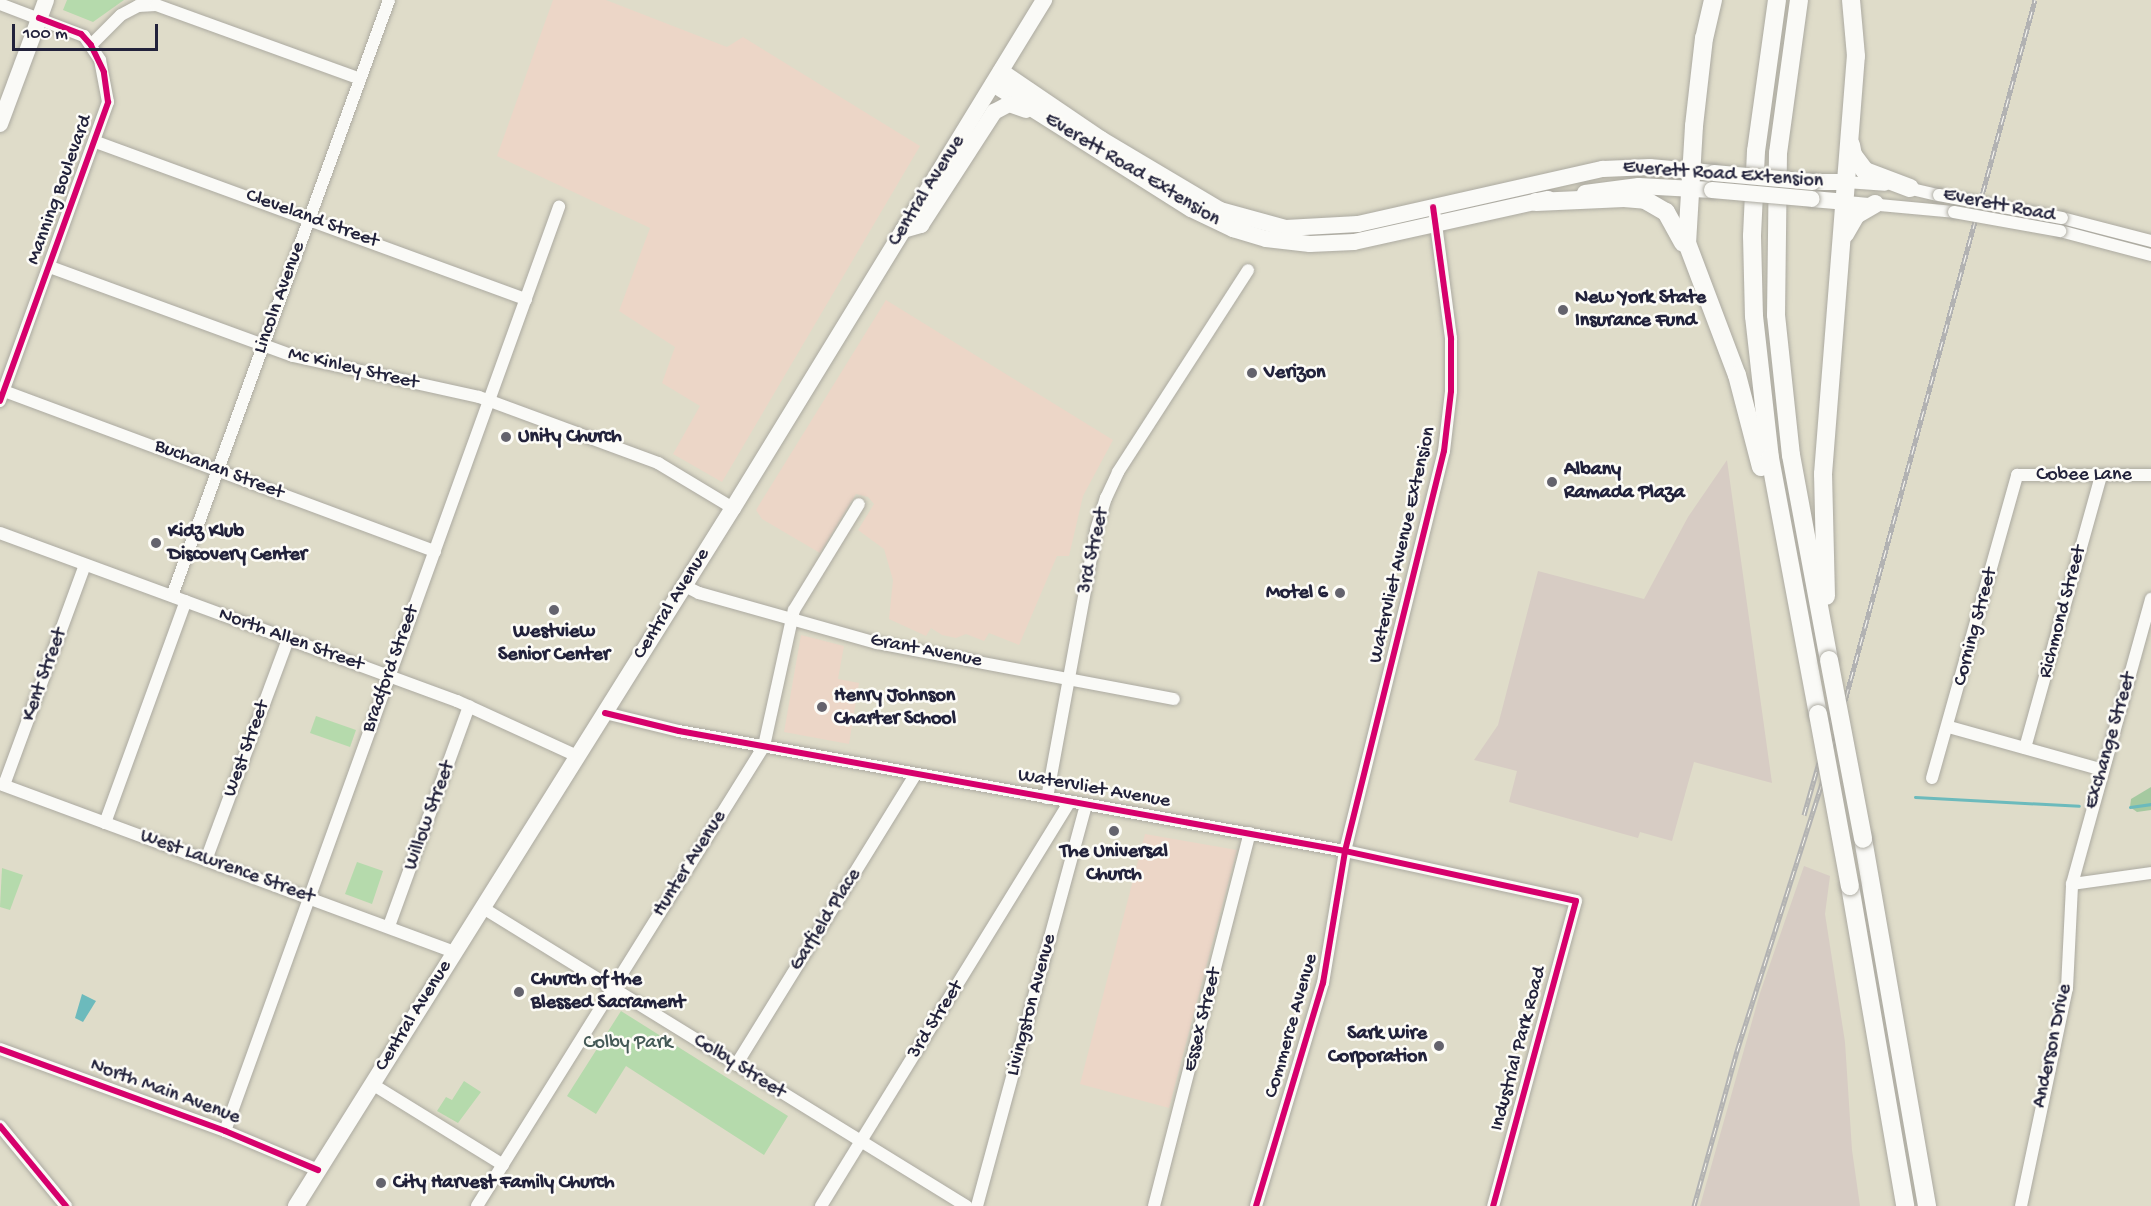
<!DOCTYPE html>
<html>
<head>
<meta charset="utf-8">
<style>
	body { margin:0 }
	#map { position:relative; width:2151px; height:1206px; overflow:hidden; background:#dfdcc9; font-family:"Gochi Hand",sans-serif }
	div>[style] { position:absolute }
	[style*='--x'] { left:calc(var(--x)*1px); top:calc(var(--y)*1px); width:calc(var(--w)*1px); rotate:calc(var(--a)*1deg) }
	.built>* { inset:0; background:#ecd6c7 }
	.industrial>* { inset:0; background:#d7ccc4 }
	.green>* { inset:0; background:#b5daac }
	.forest>* { inset:0; background:#a5c9a0 }
	.water>* { inset:0; background:#6cbabc }
	.stream>* { height:3px; margin:-1.5px; padding:0 1.5px; transform-origin:1.5px; border-radius:1.5px; background:#6cbabc }
	.roads { filter:drop-shadow(0 0 2px #acaaa1) drop-shadow(0 0 2px #acaaa1) }
	.minor>* { height:12px; margin:-6px; padding:0 6px; transform-origin:6px; border-radius:6px; background:#fafaf7 }
	.major>* { height:16px; margin:-8px; padding:0 8px; transform-origin:8px; border-radius:8px; background:#fafaf7 }
	.highway>* { height:18px; margin:-9px; padding:0 9px; transform-origin:9px; border-radius:9px; background:#fafaf7 }
	.rail>* { height:5px; margin-top:-2.5px; transform-origin:0; background:repeating-linear-gradient(90deg,#fdfcf7 0 9px,#b2b2b2 0 18px); box-sizing:border-box; border-block:2px solid #b2b2b2 }
	.bridges { filter:drop-shadow(0 0 2px #acaaa1) drop-shadow(0 0 2px #acaaa1) }
	.minor-bridge>* { height:12px; margin:-6px; padding:0 6px; transform-origin:6px; border-radius:6px; background:#fafaf7 }
	.major-bridge>* { height:16px; margin:-8px; padding:0 8px; transform-origin:8px; border-radius:8px; background:#fafaf7 }
	.highway-bridge>* { height:18px; margin:-9px; padding:0 9px; transform-origin:9px; border-radius:9px; background:#fafaf7 }
	.cycleway>* { height:6px; margin:-3px; padding:0 3px; transform-origin:3px; border-radius:3px; background:#d6006c }
	.dots>* { width:16px; height:16px; translate:-50% -50%; box-sizing:border-box; border:3px solid #fdfcf7; border-radius:50% }
	span { translate:-50% -50%; white-space:nowrap; text-align:center; line-height:1.15; -webkit-text-stroke:5px #fdfcf7; paint-order:stroke }
	.street-label { font-size:20px; color:#22223b }
	.poi-label { font-size:20px; color:#22223b; font-weight:700 }
	.left { translate:0 -50%; text-align:left }
	.right { translate:-100% -50%; text-align:right }
	.park-label { font-size:20px; color:#445956 }
	.scale { position:absolute; left:12px; top:24px; width:146px; height:27px; box-sizing:border-box; border:3px solid #22223b; border-top:0; padding-left:8px; font-size:18px; line-height:21px; white-space:nowrap; color:#22223b; -webkit-text-stroke:4px #fdfcf7; paint-order:stroke }
</style>
</head>
<body>
<div id="map">
	<div class="built">
		<i style="clip-path:polygon(553px 0,606px 0,727px 47px,743px 37px,920px 146px,722px 482px,673px 454px,700px 406px,662px 383px,675px 347px,619px 311px,650px 228px,497px 156px)"></i>
		<i style="clip-path:polygon(886px 300px,1113px 440px,1083px 496px,1069px 556px,1057px 556px,1019px 645px,989px 633px,984px 641px,966px 634px,956px 638px,942px 635px,931px 628px,926px 636px,889px 619px,893px 580px,884px 549px,858px 530px,874px 504px,868px 497px,856px 494px,820px 553px,762px 519px,756px 510px)"></i>
		<i style="clip-path:polygon(801px 635px,844px 646px,838px 679px,859px 683px,849px 744px,784px 732px)"></i>
		<i style="clip-path:polygon(1145px 834px,1237px 850px,1169px 1108px,1080px 1084px)"></i>
	</div>
	<div class="industrial">
		<i style="clip-path:polygon(1727px 460px,1772px 783px,1694px 762px,1672px 841px,1640px 832px,1638px 838px,1509px 802px,1517px 771px,1474px 760px,1498px 725px,1538px 571px,1644px 599px,1688px 517px)"></i>
		<i style="clip-path:polygon(1804px 866px,1830px 876px,1825px 914px,1845px 1042px,1852px 1150px,1860px 1206px,1700px 1206px,1760px 993px)"></i>
	</div>
	<div class="green">
		<i style="clip-path:polygon(67px 0,124px 0,93px 22px,63px 10px)"></i>
		<i style="clip-path:polygon(316px 716px,356px 730px,350px 747px,310px 733px)"></i>
		<i style="clip-path:polygon(357px 862px,383px 871px,372px 904px,345px 894px)"></i>
		<i style="clip-path:polygon(2px 868px,23px 875px,10px 910px,0 907px)"></i>
		<i style="clip-path:polygon(621px 1011px,788px 1116px,764px 1155px,626px 1066px,596px 1114px,567px 1096px)"></i>
		<i style="clip-path:polygon(464px 1081px,481px 1092px,458px 1123px,437px 1111px,446px 1097px,452px 1100px)"></i>
	</div>
	<div class="forest">
		<i style="clip-path:polygon(2151px 787px,2151px 810px,2137px 812px,2130px 807px,2131px 799px)"></i>
	</div>
	<div class="water">
		<i style="clip-path:polygon(82px 994px,96px 1001px,83px 1022px,75px 1018px)"></i>
	</div>
	<div class="stream">
		<i style="--x:1915;--y:797;--w:164;--a:3.1"></i>
		<i style="--x:2130;--y:807;--w:21;--a:-8"></i>
	</div>
	<div class="roads">
		<div class="minor">
			<i style="--x:0;--y:4;--w:90;--a:20.9"></i>
			<i style="--x:84;--y:36;--w:29;--a:56"></i>
			<i style="--x:100;--y:60;--w:43;--a:79.2"></i>
			<i style="--x:108;--y:102;--w:318;--a:109.9"></i>
			<i style="--x:91;--y:45;--w:42;--a:-45"></i>
			<i style="--x:121;--y:15;--w:19;--a:-28"></i>
			<i style="--x:138;--y:6;--w:18;--a:-3"></i>
			<i style="--x:156;--y:5;--w:217;--a:19.9"></i>
			<i style="--x:96;--y:142;--w:458;--a:20.1"></i>
			<i style="--x:1846;--y:182;--w:39;--a:4"></i>
			<i style="--x:1903;--y:187;--w:37;--a:13"></i>
			<i style="--x:1847;--y:202;--w:107;--a:5.3"></i>
			<i style="--x:2062;--y:218;--w:92;--a:14.5"></i>
			<i style="--x:2060;--y:231;--w:94;--a:14.8"></i>
			<i style="--x:50;--y:267;--w:259;--a:20.1"></i>
			<i style="--x:293;--y:356;--w:190;--a:12.4"></i>
			<i style="--x:479;--y:397;--w:191;--a:20.2"></i>
			<i style="--x:658;--y:463;--w:87;--a:31"></i>
			<i style="--x:4;--y:391;--w:460;--a:20.4"></i>
			<i style="--x:0;--y:533;--w:487;--a:20.2"></i>
			<i style="--x:457;--y:701;--w:132;--a:24.6"></i>
			<i style="--x:683;--y:585;--w:18;--a:27"></i>
			<i style="--x:699;--y:593;--w:185;--a:15.7"></i>
			<i style="--x:877;--y:643;--w:302;--a:10.7"></i>
			<i style="--x:172;--y:596;--w:634;--a:-69.99"></i>
			<i style="--x:605;--y:713;--w:76;--a:13.7"></i>
			<i style="--x:679;--y:731;--w:677;--a:10.21"></i>
			<i style="--x:1345;--y:851;--w:236;--a:12.2"></i>
			<i style="--x:1576;--y:901;--w:316;--a:105.2"></i>
			<i style="--x:1949;--y:727;--w:160;--a:15.6"></i>
			<i style="--x:2025;--y:748;--w:283;--a:-74.4"></i>
			<i style="--x:1932;--y:778;--w:315;--a:-74.3"></i>
			<i style="--x:2017;--y:475;--w:134;--a:0"></i>
			<i style="--x:0;--y:784;--w:484;--a:20.3"></i>
			<i style="--x:4;--y:785;--w:234;--a:-69.8"></i>
			<i style="--x:1047;--y:798;--w:272;--a:-79.6"></i>
			<i style="--x:1096;--y:530;--w:34;--a:-73"></i>
			<i style="--x:1106;--y:498;--w:29;--a:-65"></i>
			<i style="--x:1118;--y:472;--w:240;--a:-57.2"></i>
			<i style="--x:105;--y:823;--w:236;--a:-70"></i>
			<i style="--x:206;--y:860;--w:236;--a:-69.6"></i>
			<i style="--x:2072;--y:884;--w:80;--a:-7.9"></i>
			<i style="--x:483;--y:908;--w:568;--a:31.67"></i>
			<i style="--x:389;--y:926;--w:234;--a:-70"></i>
			<i style="--x:0;--y:1049;--w:239;--a:20"></i>
			<i style="--x:225;--y:1131;--w:101;--a:22.8"></i>
			<i style="--x:736;--y:1065;--w:342;--a:-58.3"></i>
			<i style="--x:372;--y:1084;--w:154;--a:31.7"></i>
			<i style="--x:0;--y:1126;--w:104;--a:50.5"></i>
			<i style="--x:225;--y:1131;--w:983;--a:-70.13"></i>
			<i style="--x:477;--y:1206;--w:542;--a:-58.04"></i>
			<i style="--x:764;--y:746;--w:139;--a:-77.6"></i>
			<i style="--x:794;--y:610;--w:124;--a:-58.5"></i>
			<i style="--x:821;--y:1206;--w:475;--a:-58.4"></i>
			<i style="--x:977;--y:1206;--w:416;--a:-74.8"></i>
			<i style="--x:1154;--y:1206;--w:385;--a:-75.6"></i>
			<i style="--x:1256;--y:1206;--w:233;--a:-73.3"></i>
			<i style="--x:1323;--y:983;--w:134;--a:-80.5"></i>
			<i style="--x:1345;--y:851;--w:412;--a:-76.1"></i>
			<i style="--x:1444;--y:451;--w:60;--a:-83.3"></i>
			<i style="--x:1451;--y:391;--w:53;--a:-90"></i>
			<i style="--x:1451;--y:338;--w:123;--a:-97.5"></i>
			<i style="--x:2021;--y:1206;--w:223;--a:-78.1"></i>
			<i style="--x:2067;--y:988;--w:104;--a:-87.2"></i>
			<i style="--x:2072;--y:884;--w:296;--a:-74.5"></i>
		</div>
		<div class="major">
			<i style="--x:1001;--y:71;--w:121;--a:34.2"></i>
			<i style="--x:1101;--y:139;--w:139;--a:30.8"></i>
			<i style="--x:1220;--y:210;--w:68;--a:15.3"></i>
			<i style="--x:1286;--y:228;--w:72;--a:-3.2"></i>
			<i style="--x:1358;--y:224;--w:251;--a:-12.7"></i>
			<i style="--x:1603;--y:169;--w:47;--a:-2.4"></i>
			<i style="--x:1650;--y:167;--w:64;--a:5.4"></i>
			<i style="--x:993;--y:84;--w:234;--a:32.3"></i>
			<i style="--x:1191;--y:209;--w:47;--a:25.5"></i>
			<i style="--x:1233;--y:229;--w:34;--a:17"></i>
			<i style="--x:1266;--y:239;--w:44;--a:6.5"></i>
			<i style="--x:1310;--y:244;--w:44;--a:-2.6"></i>
			<i style="--x:1354;--y:242;--w:199;--a:-12.5"></i>
			<i style="--x:0;--y:124;--w:132;--a:-69.6"></i>
			<i style="--x:1813;--y:182;--w:33;--a:0"></i>
			<i style="--x:1585;--y:193;--w:54;--a:-7.4"></i>
			<i style="--x:1639;--y:186;--w:73;--a:3.1"></i>
			<i style="--x:1812;--y:199;--w:35;--a:5"></i>
			<i style="--x:903;--y:230;--w:19;--a:-16"></i>
			<i style="--x:921;--y:225;--w:135;--a:-57.1"></i>
			<i style="--x:994;--y:112;--w:17;--a:-28"></i>
			<i style="--x:1009;--y:104;--w:18;--a:19"></i>
			<i style="--x:296;--y:1206;--w:824;--a:-57.95"></i>
			<i style="--x:733;--y:508;--w:596;--a:-58.52"></i>
		</div>
		<div class="highway">
			<i style="--x:1713;--y:0;--w:39;--a:103"></i>
			<i style="--x:1704;--y:38;--w:89;--a:96.5"></i>
			<i style="--x:1694;--y:126;--w:117;--a:93.4"></i>
			<i style="--x:1687;--y:243;--w:141;--a:69.3"></i>
			<i style="--x:1737;--y:375;--w:95;--a:75.4"></i>
			<i style="--x:1777;--y:0;--w:152;--a:97.9"></i>
			<i style="--x:1756;--y:151;--w:85;--a:92.7"></i>
			<i style="--x:1752;--y:236;--w:80;--a:88.6"></i>
			<i style="--x:1754;--y:316;--w:143;--a:83.6"></i>
			<i style="--x:1770;--y:458;--w:260;--a:79.4"></i>
			<i style="--x:1799;--y:0;--w:154;--a:97.8"></i>
			<i style="--x:1778;--y:153;--w:162;--a:90.7"></i>
			<i style="--x:1776;--y:315;--w:141;--a:83.9"></i>
			<i style="--x:1791;--y:455;--w:208;--a:79.5"></i>
			<i style="--x:1851;--y:145;--w:10;--a:79"></i>
			<i style="--x:1853;--y:155;--w:20;--a:53"></i>
			<i style="--x:1865;--y:171;--w:48;--a:20.7"></i>
			<i style="--x:1536;--y:202;--w:88;--a:-2.6"></i>
			<i style="--x:1624;--y:198;--w:21;--a:5"></i>
			<i style="--x:1645;--y:200;--w:24;--a:30"></i>
			<i style="--x:1666;--y:212;--w:35;--a:61"></i>
			<i style="--x:1845;--y:234;--w:22;--a:-60"></i>
			<i style="--x:1856;--y:215;--w:22;--a:-30"></i>
			<i style="--x:1826;--y:596;--w:122;--a:-91.4"></i>
			<i style="--x:1823;--y:474;--w:419;--a:-85.5"></i>
			<i style="--x:1856;--y:56;--w:56;--a:-95.1"></i>
			<i style="--x:1863;--y:839;--w:373;--a:80.1"></i>
			<i style="--x:1850;--y:886;--w:325;--a:80.2"></i>
		</div>
	</div>
	<div class="rail">
		<i style="--x:1804;--y:815;--w:102;--a:-74.1"></i>
		<i style="--x:1694;--y:1206;--w:161;--a:-74.5"></i>
		<i style="--x:1737;--y:1051;--w:298;--a:-72.4"></i>
		<i style="--x:1827;--y:767;--w:795;--a:-74.83"></i>
	</div>
	<div class="bridges">
		<div class="minor-bridge">
			<i style="--x:1939;--y:195;--w:125;--a:10.6"></i>
			<i style="--x:1954;--y:212;--w:108;--a:10.2"></i>
		</div>
		<div class="major-bridge">
			<i style="--x:1714;--y:173;--w:99;--a:5.2"></i>
			<i style="--x:1712;--y:190;--w:100;--a:5.1"></i>
		</div>
		<div class="highway-bridge">
			<i style="--x:1829;--y:660;--w:182;--a:79.2"></i>
			<i style="--x:1818;--y:714;--w:175;--a:79.5"></i>
		</div>
	</div>
	<div class="cycleway">
		<i style="--x:0;--y:401;--w:318;--a:-70.1"></i>
		<i style="--x:108;--y:102;--w:30;--a:-98"></i>
		<i style="--x:104;--y:72;--w:30;--a:-116"></i>
		<i style="--x:91;--y:45;--w:15;--a:-132"></i>
		<i style="--x:81;--y:34;--w:45;--a:-159.1"></i>
		<i style="--x:605;--y:713;--w:76;--a:13.7"></i>
		<i style="--x:679;--y:731;--w:677;--a:10.21"></i>
		<i style="--x:1345;--y:851;--w:236;--a:12.2"></i>
		<i style="--x:1576;--y:901;--w:316;--a:105.2"></i>
		<i style="--x:0;--y:1049;--w:239;--a:20"></i>
		<i style="--x:225;--y:1131;--w:101;--a:22.8"></i>
		<i style="--x:0;--y:1126;--w:104;--a:50.5"></i>
		<i style="--x:1256;--y:1206;--w:233;--a:-73.3"></i>
		<i style="--x:1323;--y:983;--w:134;--a:-80.5"></i>
		<i style="--x:1345;--y:851;--w:412;--a:-76.1"></i>
		<i style="--x:1444;--y:451;--w:60;--a:-83.3"></i>
		<i style="--x:1451;--y:391;--w:53;--a:-90"></i>
		<i style="--x:1451;--y:338;--w:132;--a:-97.8"></i>
	</div>
	<div class="dots">
		<i style="left:1563px;top:310px;background:#64636d"></i>
		<i style="left:1252px;top:373px;background:#64636d"></i>
		<i style="left:506px;top:437px;background:#64636d"></i>
		<i style="left:1552px;top:482px;background:#64636d"></i>
		<i style="left:156px;top:543px;background:#64636d"></i>
		<i style="left:1340px;top:593px;background:#64636d"></i>
		<i style="left:554px;top:610px;background:#64636d"></i>
		<i style="left:822px;top:707px;background:#64636d"></i>
		<i style="left:1114px;top:831px;background:#64636d"></i>
		<i style="left:519px;top:992px;background:#64636d"></i>
		<i style="left:1439px;top:1046px;background:#64636d"></i>
		<i style="left:381px;top:1183px;background:#64636d"></i>
	</div>
	<div class="street-label">
		<span style="left:1132px;top:170px;rotate:31deg">Everett Road Extension</span>
		<span style="left:1723px;top:175px;rotate:4deg">Everett Road Extension</span>
		<span style="left:60px;top:190px;rotate:-70deg">Manning Boulevard</span>
		<span style="left:927px;top:191px;rotate:-58deg">Central Avenue</span>
		<span style="left:1999px;top:206px;rotate:11deg">Everett Road</span>
		<span style="left:312px;top:219px;rotate:20deg">Cleveland Street</span>
		<span style="left:280px;top:298px;rotate:-70deg">Lincoln Avenue</span>
		<span style="left:353px;top:369px;rotate:13deg">Mc Kinley Street</span>
		<span style="left:219px;top:470px;rotate:21deg">Buchanan Street</span>
		<span style="left:2084px;top:475px">Cobee Lane</span>
		<span style="left:1403px;top:545px;rotate:-77deg">Watervliet Avenue Extension</span>
		<span style="left:1094px;top:551px;rotate:-78deg">3rd Street</span>
		<span style="left:672px;top:604px;rotate:-58deg">Central Avenue</span>
		<span style="left:2063px;top:612px;rotate:-75deg">Richmond Street</span>
		<span style="left:1976px;top:627px;rotate:-75deg">Corning Street</span>
		<span style="left:291px;top:640px;rotate:20deg">North Allen Street</span>
		<span style="left:926px;top:651px;rotate:11deg">Grant Avenue</span>
		<span style="left:391px;top:669px;rotate:-70deg">Bradford Street</span>
		<span style="left:45px;top:675px;rotate:-70deg">Kent Street</span>
		<span style="left:2111px;top:741px;rotate:-74deg">Exchange Street</span>
		<span style="left:247px;top:749px;rotate:-70deg">West Street</span>
		<span style="left:1094px;top:789px;rotate:10deg">Watervliet Avenue</span>
		<span style="left:430px;top:816px;rotate:-70deg">Willow Street</span>
		<span style="left:690px;top:864px;rotate:-58deg">Hunter Avenue</span>
		<span style="left:227px;top:867px;rotate:20deg">West Lawrence Street</span>
		<span style="left:826px;top:920px;rotate:-58deg">Garfield Place</span>
		<span style="left:1032px;top:1005px;rotate:-75deg">Livingston Avenue</span>
		<span style="left:414px;top:1016px;rotate:-58deg">Central Avenue</span>
		<span style="left:936px;top:1020px;rotate:-58deg">3rd Street</span>
		<span style="left:1203px;top:1020px;rotate:-76deg">Essex Street</span>
		<span style="left:1292px;top:1026px;rotate:-74deg">Commerce Avenue</span>
		<span style="left:2053px;top:1046px;rotate:-78deg">Anderson Drive</span>
		<span style="left:1519px;top:1049px;rotate:-75deg">Industrial Park Road</span>
		<span style="left:739px;top:1067px;rotate:32deg">Colby Street</span>
		<span style="left:165px;top:1092px;rotate:20deg">North Main Avenue</span>
	</div>
	<div class="poi-label">
		<span class="left" style="left:1575px;top:310px">New York State<br>Insurance Fund</span>
		<span class="left" style="left:1264px;top:373px">Verizon</span>
		<span class="left" style="left:518px;top:437px">Unity Church</span>
		<span class="left" style="left:1564px;top:482px">Albany<br>Ramada Plaza</span>
		<span class="left" style="left:168px;top:544px">Kidz Klub<br>Discovery Center</span>
		<span class="right" style="left:1328px;top:593px">Motel 6</span>
		<span style="left:554px;top:644px">Westview<br>Senior Center</span>
		<span class="left" style="left:834px;top:708px">Henry Johnson<br>Charter School</span>
		<span style="left:1114px;top:864px">The Universal<br>Church</span>
		<span class="left" style="left:531px;top:992px">Church of the<br>Blessed Sacrament</span>
		<span class="right" style="left:1427px;top:1046px">Sark Wire<br>Corporation</span>
		<span class="left" style="left:393px;top:1183px">City Harvest Family Church</span>
	</div>
	<div class="park-label">
		<span style="left:628px;top:1043px">Colby Park</span>
	</div>
	<div class="scale">100 m</div>
</div>
</body>
</html>
